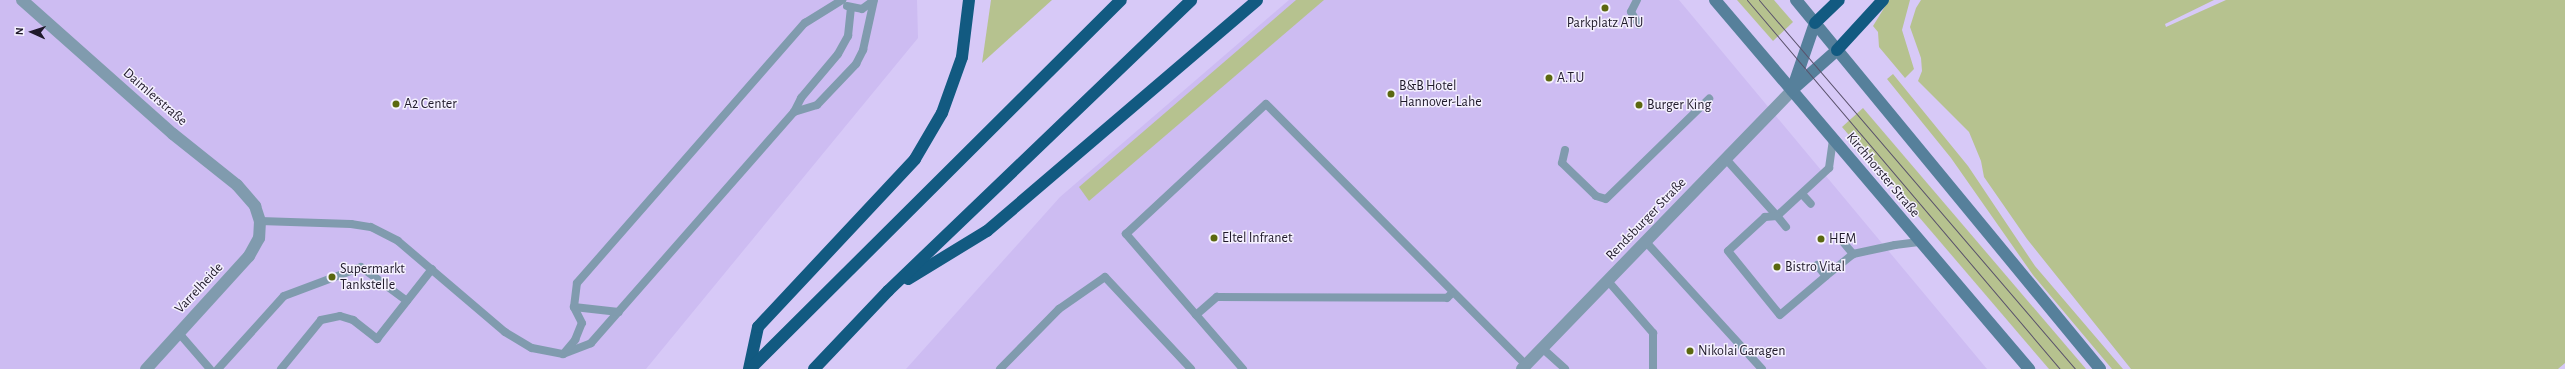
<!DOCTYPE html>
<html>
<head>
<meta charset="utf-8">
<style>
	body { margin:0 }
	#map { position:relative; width:2565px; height:369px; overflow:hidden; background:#d7c9f7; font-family:"Alegreya Sans",sans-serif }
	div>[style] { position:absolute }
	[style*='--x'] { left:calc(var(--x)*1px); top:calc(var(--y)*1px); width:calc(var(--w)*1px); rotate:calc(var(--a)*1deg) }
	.built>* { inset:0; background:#cdbcf2 }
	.green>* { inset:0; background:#b6c28f }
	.lane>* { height:8px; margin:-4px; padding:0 4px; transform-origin:4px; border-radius:4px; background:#809bae }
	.street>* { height:12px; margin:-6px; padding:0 6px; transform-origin:6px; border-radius:6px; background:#809bae }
	.secondary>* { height:12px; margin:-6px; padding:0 6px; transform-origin:6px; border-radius:6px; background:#56809b }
	.highway>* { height:12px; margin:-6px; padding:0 6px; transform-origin:6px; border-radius:6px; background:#125a81 }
	.tram>* { height:1px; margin:-0.5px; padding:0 0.5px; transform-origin:0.5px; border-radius:0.5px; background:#59516b }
	.dots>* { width:11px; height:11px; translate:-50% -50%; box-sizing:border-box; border:2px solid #f4f0fe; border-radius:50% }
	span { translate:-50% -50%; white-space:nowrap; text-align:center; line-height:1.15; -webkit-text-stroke:3px #f4f0fe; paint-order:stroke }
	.poi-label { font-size:14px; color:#201a2b }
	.left { translate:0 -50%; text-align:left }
	.street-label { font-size:14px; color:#201a2b }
	.north { position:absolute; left:12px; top:12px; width:40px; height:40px; -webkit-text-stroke:3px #f4f0fe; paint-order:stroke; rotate:273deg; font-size:11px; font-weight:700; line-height:16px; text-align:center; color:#201a2b }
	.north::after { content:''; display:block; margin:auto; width:14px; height:18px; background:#201a2b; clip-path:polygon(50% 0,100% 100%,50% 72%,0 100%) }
</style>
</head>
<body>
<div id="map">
	<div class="built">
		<i style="clip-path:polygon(0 0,917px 0,918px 38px,646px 369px,0 369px)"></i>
		<i style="clip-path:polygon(1289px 0,1679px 0,1987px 369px,906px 369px,1060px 197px)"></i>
	</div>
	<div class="green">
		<i style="clip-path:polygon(991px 0,1052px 0,982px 63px)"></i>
		<i style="clip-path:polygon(1296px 0,1324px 0,1089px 201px,1079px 187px)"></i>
		<i style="clip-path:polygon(1737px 0,1774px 0,1793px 22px,1773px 41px)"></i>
		<i style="clip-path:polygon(1889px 0,1910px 0,1902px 30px,1914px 69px,1905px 78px,1879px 47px,1878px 32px,1873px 26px)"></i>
		<i style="clip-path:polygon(1921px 0,2214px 0,2165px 24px,2166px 27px,2226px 0,2565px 0,2565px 363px,2558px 369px,2131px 369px,2027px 239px,1984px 177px,1981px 161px,1969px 132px,1918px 81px,1922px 71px,1921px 58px,1910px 27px,1916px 8px)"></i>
		<i style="clip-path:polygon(1893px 74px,1968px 166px,2035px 266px,2123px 369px,2112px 369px,2033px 275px,1951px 158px,1887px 79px)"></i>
		<i style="clip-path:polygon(1863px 108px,2086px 369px,2049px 369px,1842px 127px)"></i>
	</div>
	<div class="lane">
		<i style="--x:1637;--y:0;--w:13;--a:117"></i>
		<i style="--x:1631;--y:12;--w:15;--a:58"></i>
		<i style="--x:847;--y:6;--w:15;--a:11"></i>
		<i style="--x:862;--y:9;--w:14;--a:-36"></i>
		<i style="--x:794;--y:112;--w:24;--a:-17"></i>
		<i style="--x:817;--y:105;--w:57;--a:-46.4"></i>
		<i style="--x:856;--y:64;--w:16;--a:-63"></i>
		<i style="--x:863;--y:50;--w:51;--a:-77.6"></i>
		<i style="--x:1565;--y:150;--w:13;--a:103"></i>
		<i style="--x:1562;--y:163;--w:47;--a:44.1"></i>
		<i style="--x:1596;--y:196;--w:10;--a:17"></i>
		<i style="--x:1606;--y:199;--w:144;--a:-44.2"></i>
		<i style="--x:1725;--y:158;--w:78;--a:48.1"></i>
		<i style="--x:1777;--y:216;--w:71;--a:-42.7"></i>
		<i style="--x:1829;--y:168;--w:29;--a:-82"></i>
		<i style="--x:1802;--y:194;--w:13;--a:48"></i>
		<i style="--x:260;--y:221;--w:91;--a:1.9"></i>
		<i style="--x:351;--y:224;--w:20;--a:9"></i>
		<i style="--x:371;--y:227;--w:30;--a:27"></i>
		<i style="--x:398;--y:241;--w:140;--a:40.4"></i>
		<i style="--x:505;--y:332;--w:31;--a:31"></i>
		<i style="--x:532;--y:348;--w:32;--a:11"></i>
		<i style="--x:563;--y:354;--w:30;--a:-21"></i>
		<i style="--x:591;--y:343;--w:308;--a:-48.7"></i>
		<i style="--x:794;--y:112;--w:16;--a:-63"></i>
		<i style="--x:801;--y:98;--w:57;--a:-49.9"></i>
		<i style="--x:838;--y:54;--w:21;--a:-61"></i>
		<i style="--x:848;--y:36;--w:28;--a:-84"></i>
		<i style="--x:1786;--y:227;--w:14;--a:-129"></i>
		<i style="--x:1777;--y:216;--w:12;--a:175"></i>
		<i style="--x:1765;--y:217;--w:50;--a:137.4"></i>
		<i style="--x:1728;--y:251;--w:82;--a:50.9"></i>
		<i style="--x:1780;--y:315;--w:60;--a:-40.3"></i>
		<i style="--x:1646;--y:242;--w:172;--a:47.6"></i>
		<i style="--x:1843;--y:242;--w:16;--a:50"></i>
		<i style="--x:1817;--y:265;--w:14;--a:51"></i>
		<i style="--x:1826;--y:276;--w:35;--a:-39"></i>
		<i style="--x:1853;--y:254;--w:43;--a:-12.1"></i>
		<i style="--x:1895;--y:245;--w:26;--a:-7"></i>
		<i style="--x:1608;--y:281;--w:69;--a:49.1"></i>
		<i style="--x:1653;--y:333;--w:36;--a:90"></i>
		<i style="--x:574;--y:307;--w:45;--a:6.3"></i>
		<i style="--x:1196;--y:315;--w:28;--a:-41"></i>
		<i style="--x:1217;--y:297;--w:230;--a:0.2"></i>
		<i style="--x:1447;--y:298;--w:8;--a:-45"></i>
		<i style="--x:178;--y:332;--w:49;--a:49.1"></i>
		<i style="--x:1542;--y:348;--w:31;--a:42"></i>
		<i style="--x:565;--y:352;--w:16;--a:-50"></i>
		<i style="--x:575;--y:340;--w:18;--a:-68"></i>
		<i style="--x:582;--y:323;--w:18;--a:-117"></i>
		<i style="--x:574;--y:307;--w:24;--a:-83"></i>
		<i style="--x:577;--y:283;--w:346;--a:-48.8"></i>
		<i style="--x:805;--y:23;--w:44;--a:-31.9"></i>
		<i style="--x:218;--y:369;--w:98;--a:-47.9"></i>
		<i style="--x:284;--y:296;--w:82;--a:-20.6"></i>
		<i style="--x:361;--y:267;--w:57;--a:36.5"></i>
		<i style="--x:281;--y:369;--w:63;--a:-50.8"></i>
		<i style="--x:321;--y:320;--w:19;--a:-12"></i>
		<i style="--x:340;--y:316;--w:14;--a:17"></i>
		<i style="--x:353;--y:320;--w:31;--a:38"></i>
		<i style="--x:377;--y:339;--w:89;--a:-51.8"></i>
		<i style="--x:1000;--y:369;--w:84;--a:-45.5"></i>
		<i style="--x:1059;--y:309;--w:56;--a:-34.8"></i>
		<i style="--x:1105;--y:277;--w:126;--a:46.9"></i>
		<i style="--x:1243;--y:369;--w:179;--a:-130.9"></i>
		<i style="--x:1126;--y:234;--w:191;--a:-42.9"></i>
		<i style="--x:1266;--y:104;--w:368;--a:45.1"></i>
	</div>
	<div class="street">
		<i style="--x:22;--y:0;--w:202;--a:41.6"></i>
		<i style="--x:173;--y:134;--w:82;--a:38.6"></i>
		<i style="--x:237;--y:185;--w:28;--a:49"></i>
		<i style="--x:255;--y:206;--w:16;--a:72"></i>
		<i style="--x:260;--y:221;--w:17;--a:93"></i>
		<i style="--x:259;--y:238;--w:21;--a:119"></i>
		<i style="--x:249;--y:256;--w:153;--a:132.3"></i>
		<i style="--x:1522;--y:369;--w:388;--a:-45.9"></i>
	</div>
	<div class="secondary">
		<i style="--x:1715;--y:0;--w:485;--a:49.6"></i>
		<i style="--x:1796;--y:0;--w:478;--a:50.5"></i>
		<i style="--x:1792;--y:90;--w:71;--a:-71.1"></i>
		<i style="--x:1792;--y:90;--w:60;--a:-41.6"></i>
	</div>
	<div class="highway">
		<i style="--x:1815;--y:23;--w:33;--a:-44"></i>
		<i style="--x:1837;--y:50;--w:68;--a:-47.4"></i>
		<i style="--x:908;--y:279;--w:92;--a:-31.3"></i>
		<i style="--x:987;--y:231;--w:355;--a:-40.5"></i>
		<i style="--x:749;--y:369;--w:43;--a:-77.9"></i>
		<i style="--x:758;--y:327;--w:230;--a:-46.9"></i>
		<i style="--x:915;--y:159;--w:53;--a:-59.6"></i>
		<i style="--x:942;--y:113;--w:59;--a:-70.3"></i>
		<i style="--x:962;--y:57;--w:57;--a:-83"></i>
		<i style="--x:750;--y:369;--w:523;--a:-44.85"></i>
		<i style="--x:814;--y:369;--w:108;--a:-46.5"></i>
		<i style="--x:888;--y:291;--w:420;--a:-43.8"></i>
	</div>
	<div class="tram">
		<i style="--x:1747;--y:0;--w:484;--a:49.7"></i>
		<i style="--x:1759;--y:0;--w:486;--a:49.4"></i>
	</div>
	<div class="dots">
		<i style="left:1605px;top:8px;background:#5b6810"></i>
		<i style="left:1549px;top:78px;background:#5b6810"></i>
		<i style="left:1391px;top:94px;background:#5b6810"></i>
		<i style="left:396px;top:104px;background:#5b6810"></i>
		<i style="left:1639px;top:105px;background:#5b6810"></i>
		<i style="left:1214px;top:238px;background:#5b6810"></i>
		<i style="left:1821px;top:239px;background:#5b6810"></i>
		<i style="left:1777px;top:267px;background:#5b6810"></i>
		<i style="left:332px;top:277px;background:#5b6810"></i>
		<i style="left:1690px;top:351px;background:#5b6810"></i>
	</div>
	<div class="poi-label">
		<span style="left:1605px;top:23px">Parkplatz ATU</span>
		<span class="left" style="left:1557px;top:78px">A.T.U</span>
		<span class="left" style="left:1399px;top:94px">B&amp;B Hotel<br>Hannover-Lahe</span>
		<span class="left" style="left:404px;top:104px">A2 Center</span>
		<span class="left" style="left:1647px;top:105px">Burger King</span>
		<span class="left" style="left:1222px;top:238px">Eltel Infranet</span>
		<span class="left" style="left:1829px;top:239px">HEM</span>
		<span class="left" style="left:1785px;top:267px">Bistro Vital</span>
		<span class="left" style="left:340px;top:277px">Supermarkt<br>Tankstelle</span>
		<span class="left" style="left:1698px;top:351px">Nikolai Garagen</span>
	</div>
	<div class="street-label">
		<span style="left:155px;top:97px;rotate:41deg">Daimlerstraße</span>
		<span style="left:1883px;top:175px;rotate:50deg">Kirchhorster Straße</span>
		<span style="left:1646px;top:219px;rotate:-46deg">Rendsburger Straße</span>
		<span style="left:199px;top:288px;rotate:-47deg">Varrelheide</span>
	</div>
	<div class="north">N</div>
</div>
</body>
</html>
